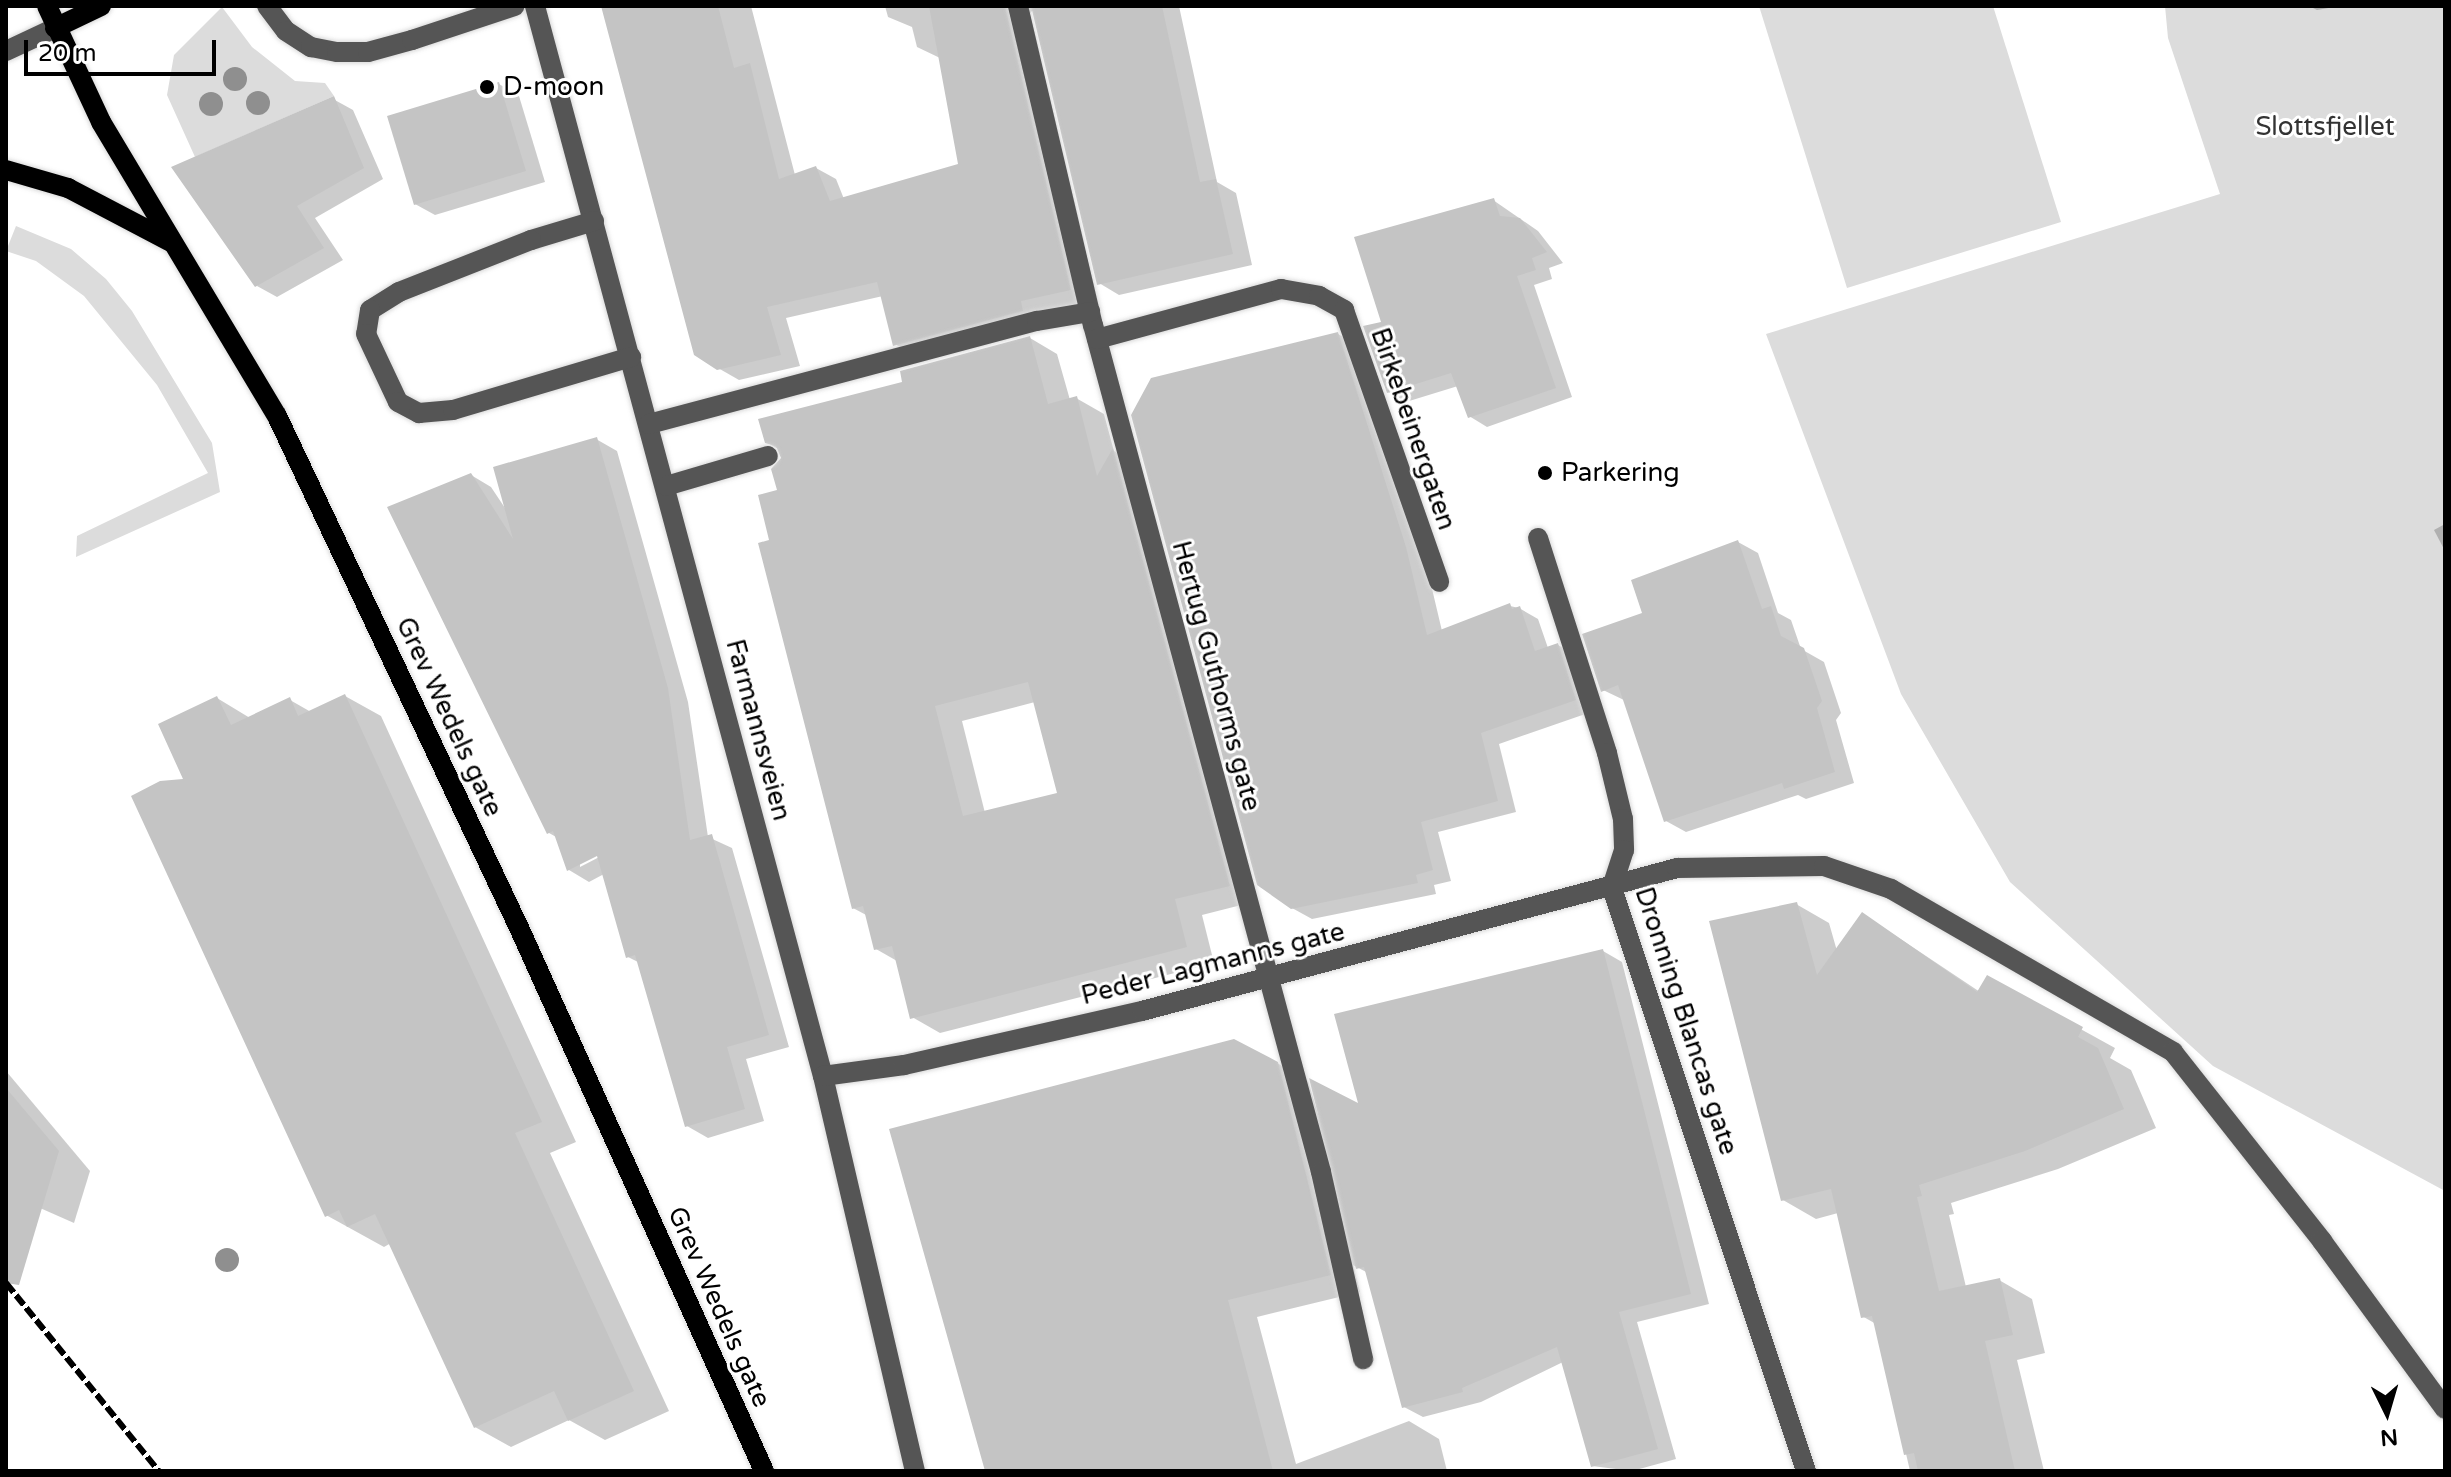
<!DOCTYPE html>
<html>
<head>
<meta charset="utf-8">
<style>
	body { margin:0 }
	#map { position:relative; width:2451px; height:1477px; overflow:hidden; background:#fff; font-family:"Varela Round",sans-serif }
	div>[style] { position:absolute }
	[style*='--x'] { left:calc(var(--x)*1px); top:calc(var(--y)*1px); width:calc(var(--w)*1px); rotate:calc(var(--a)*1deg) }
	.green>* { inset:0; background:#dcdcdc }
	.shadow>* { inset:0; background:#0003 }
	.building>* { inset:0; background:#c4c4c4 }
	.roads { filter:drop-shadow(0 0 2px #dbdbdb) drop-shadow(0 0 2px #dbdbdb) }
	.minor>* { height:20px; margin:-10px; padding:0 10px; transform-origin:10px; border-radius:10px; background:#555 }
	.major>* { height:20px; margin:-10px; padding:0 10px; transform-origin:10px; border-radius:10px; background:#000 }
	.rail>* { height:6px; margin-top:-3px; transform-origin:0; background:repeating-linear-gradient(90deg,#000 0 12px,transparent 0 16px) }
	.trees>* { width:24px; height:24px; margin:-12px; border-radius:50%; background:#8f8f8f }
	.dots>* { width:22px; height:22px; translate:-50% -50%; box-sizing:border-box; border:4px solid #fff; border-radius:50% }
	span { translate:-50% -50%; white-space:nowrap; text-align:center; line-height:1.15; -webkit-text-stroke:6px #fff; paint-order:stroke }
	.poi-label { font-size:26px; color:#000 }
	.left { translate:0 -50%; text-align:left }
	.park-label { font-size:26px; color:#333 }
	.street-label { font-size:26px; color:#000 }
	.frame { position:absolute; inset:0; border:8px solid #000; pointer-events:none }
	.north { position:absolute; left:2347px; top:1373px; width:80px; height:80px; -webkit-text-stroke:6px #fff; paint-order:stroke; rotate:175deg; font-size:22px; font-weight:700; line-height:32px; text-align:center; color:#000 }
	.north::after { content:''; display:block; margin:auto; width:28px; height:36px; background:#000; clip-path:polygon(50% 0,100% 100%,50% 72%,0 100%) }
	.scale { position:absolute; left:24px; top:40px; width:192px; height:36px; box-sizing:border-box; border:4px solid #000; border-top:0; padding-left:10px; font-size:24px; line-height:28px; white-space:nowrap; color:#000; -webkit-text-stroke:6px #fff; paint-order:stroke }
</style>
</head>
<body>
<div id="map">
	<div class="green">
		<i style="clip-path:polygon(1759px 6px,1993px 6px,2061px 222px,1847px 288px)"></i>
		<i style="clip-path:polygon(2165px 6px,2445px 6px,2445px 1191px,2213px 1066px,2010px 882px,1901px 694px,1766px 334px,2220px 194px,2168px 38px)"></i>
		<i style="clip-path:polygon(222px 7px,252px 47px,295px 81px,325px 83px,334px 96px,195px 157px,167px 95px,174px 55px)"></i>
		<i style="clip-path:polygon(16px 226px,71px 249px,106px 279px,132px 311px,212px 443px,220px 492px,76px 557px,77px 536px,208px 473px,157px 385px,84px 296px,36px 261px,6px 251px)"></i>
	</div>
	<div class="shadow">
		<i style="clip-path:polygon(603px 6px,751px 6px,795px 175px,816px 168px,836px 179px,844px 199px,960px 166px,940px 58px,917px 47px,912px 27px,888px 17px,885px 6px,1179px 6px,1217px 182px,1236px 193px,1252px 265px,1119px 295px,1099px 283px,1034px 8px,1025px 21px,1091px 301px,915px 356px,895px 344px,883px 296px,786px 318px,800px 366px,739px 380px,718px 368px)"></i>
		<i style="clip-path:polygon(2309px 6px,2340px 6px,2317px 10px)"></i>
		<i style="clip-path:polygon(499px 84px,519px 96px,545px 182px,435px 215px,415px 204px)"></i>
		<i style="clip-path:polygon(333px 99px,353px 110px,383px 179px,315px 218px,343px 260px,277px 297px,257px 286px)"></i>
		<i style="clip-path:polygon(1493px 200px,1538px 231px,1563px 263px,1549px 268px,1552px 279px,1534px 285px,1572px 397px,1487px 427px,1469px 416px,1458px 386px,1406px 402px,1388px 392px,1383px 323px)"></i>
		<i style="clip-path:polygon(1338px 334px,1357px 345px,1425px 559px,1442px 631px,1510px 606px,1519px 608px,1538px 619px,1548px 648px,1558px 645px,1577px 656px,1594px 711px,1499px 744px,1516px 812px,1438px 832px,1451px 881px,1434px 885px,1436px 894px,1312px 919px,1292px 908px)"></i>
		<i style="clip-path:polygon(evenodd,1030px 338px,1057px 354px,1070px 400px,1076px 398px,1104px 414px,1114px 451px,1140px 466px,1257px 901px,1202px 915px,1214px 963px,940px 1033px,912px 1017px,897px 961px,876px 949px,868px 916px,853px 908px,772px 541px,783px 459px,780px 450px,766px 442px,905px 383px,1030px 338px,1035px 702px,1060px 794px,985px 813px,962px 721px,1035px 702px)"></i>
		<i style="clip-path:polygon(evenodd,596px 439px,617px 451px,688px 702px,708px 837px,732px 848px,789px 1047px,746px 1059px,764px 1121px,708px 1138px,687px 1126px,640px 963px,628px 957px,604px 874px,589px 882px,569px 870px,558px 838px,549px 833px,471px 475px,491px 487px,507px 511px,596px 439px,605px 850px,607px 853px,580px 867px,580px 862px,605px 850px)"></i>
		<i style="clip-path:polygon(2445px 524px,2445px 551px,2434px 530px)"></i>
		<i style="clip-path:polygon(1738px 542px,1758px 553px,1778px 613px,1791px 620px,1801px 649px,1824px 662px,1841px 713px,1836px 720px,1854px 783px,1806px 799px,1798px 795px,1686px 832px,1666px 821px,1626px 701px,1603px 690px,1644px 615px)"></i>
		<i style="clip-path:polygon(345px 696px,381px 716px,576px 1142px,550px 1153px,669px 1411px,605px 1440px,569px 1420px,511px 1447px,475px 1427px,391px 1243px,384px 1247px,326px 1215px,186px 781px,217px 698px,250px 718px,290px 700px,311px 712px)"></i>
		<i style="clip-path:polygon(1796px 904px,1829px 923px,1837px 951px,1863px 914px,1980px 992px,1988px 978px,2115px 1048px,2110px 1058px,2131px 1070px,2156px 1128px,2058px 1169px,1951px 1203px,1954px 1214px,1949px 1215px,1966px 1287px,1999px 1280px,2032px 1299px,2045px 1353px,2017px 1360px,2044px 1471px,1910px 1471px,1876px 1324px,1862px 1316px,1838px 1213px,1816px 1219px,1783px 1200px)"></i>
		<i style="clip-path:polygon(1603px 951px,1622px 962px,1709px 1304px,1637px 1322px,1676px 1459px,1632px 1471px,1592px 1466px,1563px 1362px,1481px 1402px,1423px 1417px,1404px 1407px,1368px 1273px,1353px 1265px,1360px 1292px,1257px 1317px,1296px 1464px,1409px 1421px,1439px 1439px,1447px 1471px,986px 1471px,1277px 1063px,1308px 1081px,1332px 1161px,1361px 1107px)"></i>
		<i style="clip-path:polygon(6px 1071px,90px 1171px,74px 1223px,6px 1193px)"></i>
	</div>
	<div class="building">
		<i style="clip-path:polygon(601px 6px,718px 6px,734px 68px,750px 63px,779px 179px,816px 166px,830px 201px,958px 164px,929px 6px,1005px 6px,1071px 290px,1021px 301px,1023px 311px,893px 346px,877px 282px,767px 307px,781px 355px,717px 370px,694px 355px)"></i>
		<i style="clip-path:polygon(1031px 6px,1162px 6px,1200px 182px,1216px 179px,1233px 254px,1097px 285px)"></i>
		<i style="clip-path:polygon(499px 82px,526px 171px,414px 205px,387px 116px)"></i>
		<i style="clip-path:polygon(334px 96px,364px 168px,297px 206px,324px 248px,255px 287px,171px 167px)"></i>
		<i style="clip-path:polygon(1494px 198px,1500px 216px,1520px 218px,1547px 252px,1532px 258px,1536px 270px,1517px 276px,1556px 388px,1468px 418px,1451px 373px,1387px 393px,1363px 326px,1381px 322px,1354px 237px)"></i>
		<i style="clip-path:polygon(1338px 332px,1406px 547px,1427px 635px,1510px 603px,1512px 609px,1520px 606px,1535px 651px,1558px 643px,1576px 700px,1481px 733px,1498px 801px,1421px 822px,1433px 870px,1416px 875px,1418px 883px,1291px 909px,1257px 885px,1131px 415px,1151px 378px)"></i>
		<i style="clip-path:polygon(evenodd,1030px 336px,1048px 404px,1077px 396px,1097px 476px,1113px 448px,1230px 886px,1175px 899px,1187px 947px,910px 1019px,892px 946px,874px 950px,863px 906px,852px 909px,758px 543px,769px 540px,758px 495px,777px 490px,771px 469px,781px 458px,776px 446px,765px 443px,758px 419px,902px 382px,900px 371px,1030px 336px,1028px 682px,1057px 793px,963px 816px,935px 706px,1028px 682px)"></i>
		<i style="clip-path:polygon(597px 437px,668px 688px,690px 840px,712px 834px,769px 1035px,727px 1047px,745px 1109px,685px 1127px,635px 955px,626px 958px,597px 856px,567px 871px,553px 831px,547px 834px,387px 507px,471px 473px,513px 539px,493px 467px)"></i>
		<i style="clip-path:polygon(1738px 540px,1762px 609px,1771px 606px,1781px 636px,1804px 648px,1822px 701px,1817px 708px,1835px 772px,1784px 789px,1782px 783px,1664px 822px,1618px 685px,1601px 692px,1582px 634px,1642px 613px,1631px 580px)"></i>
		<i style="clip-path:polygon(345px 694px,542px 1122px,515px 1133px,634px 1391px,568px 1421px,554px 1391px,474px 1428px,375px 1214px,347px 1227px,339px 1210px,325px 1217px,131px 796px,160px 781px,183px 779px,158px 724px,217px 696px,231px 725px,290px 697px,298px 716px)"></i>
		<i style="clip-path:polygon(1797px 902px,1817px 975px,1862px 912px,1977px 992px,1987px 975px,2083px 1027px,2078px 1037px,2098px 1048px,2124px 1109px,2025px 1151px,1919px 1185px,1922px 1196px,1917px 1197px,1939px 1291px,2000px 1278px,2013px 1335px,1985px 1341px,2015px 1471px,1918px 1471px,1914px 1453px,1904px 1455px,1872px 1316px,1861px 1318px,1831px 1189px,1781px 1201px,1709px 921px)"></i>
		<i style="clip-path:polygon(1603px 949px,1691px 1294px,1619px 1312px,1658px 1449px,1591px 1467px,1557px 1347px,1462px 1388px,1463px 1392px,1402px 1408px,1364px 1267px,1356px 1269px,1309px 1078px,1358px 1103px,1334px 1014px)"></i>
		<i style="clip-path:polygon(1234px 1039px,1278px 1062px,1331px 1275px,1228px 1300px,1273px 1471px,985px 1471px,889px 1129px)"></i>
		<i style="clip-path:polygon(6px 1088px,59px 1151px,19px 1285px,6px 1283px)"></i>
	</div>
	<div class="roads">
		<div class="minor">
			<i style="--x:267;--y:6;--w:31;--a:53"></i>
			<i style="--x:286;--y:31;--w:30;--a:33"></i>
			<i style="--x:311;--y:47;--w:26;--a:11"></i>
			<i style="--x:337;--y:52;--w:31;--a:0"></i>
			<i style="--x:368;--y:52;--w:46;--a:-15.3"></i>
			<i style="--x:412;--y:40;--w:108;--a:-18.4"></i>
			<i style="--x:535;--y:6;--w:1108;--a:74.94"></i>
			<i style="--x:823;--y:1076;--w:406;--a:76.9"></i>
			<i style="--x:1018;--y:6;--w:328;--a:76.8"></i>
			<i style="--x:1093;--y:325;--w:877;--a:74.93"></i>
			<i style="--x:1321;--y:1172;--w:192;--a:77.3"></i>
			<i style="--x:6;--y:51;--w:54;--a:-25.1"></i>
			<i style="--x:594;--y:221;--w:66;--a:163.2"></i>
			<i style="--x:531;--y:240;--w:142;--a:158.5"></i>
			<i style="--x:399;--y:292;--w:34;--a:148"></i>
			<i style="--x:370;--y:310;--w:24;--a:99"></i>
			<i style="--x:366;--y:334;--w:75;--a:64.8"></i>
			<i style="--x:398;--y:402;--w:24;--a:28"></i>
			<i style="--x:419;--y:413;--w:34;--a:-5"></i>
			<i style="--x:453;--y:410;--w:186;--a:-16.6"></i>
			<i style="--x:1097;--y:339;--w:191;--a:-15.2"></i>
			<i style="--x:1281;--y:289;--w:39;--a:10"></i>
			<i style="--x:1319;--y:296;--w:29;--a:29"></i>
			<i style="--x:1344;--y:310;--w:288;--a:70.7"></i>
			<i style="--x:649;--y:424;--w:401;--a:-14.9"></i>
			<i style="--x:1037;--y:321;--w:54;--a:-9.6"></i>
			<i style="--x:666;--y:486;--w:106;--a:-16.4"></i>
			<i style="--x:1538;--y:538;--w:226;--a:72.2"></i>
			<i style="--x:1607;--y:753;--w:68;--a:76.4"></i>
			<i style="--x:1623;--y:819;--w:31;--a:88"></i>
			<i style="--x:1624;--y:850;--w:40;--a:108"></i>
			<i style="--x:1612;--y:888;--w:614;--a:71.59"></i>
			<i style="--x:823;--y:1076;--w:82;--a:-7.7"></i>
			<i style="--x:904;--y:1065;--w:244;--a:-12.8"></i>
			<i style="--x:1142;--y:1011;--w:554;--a:-14.96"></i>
			<i style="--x:1677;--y:868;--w:147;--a:-0.8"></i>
			<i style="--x:1824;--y:866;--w:71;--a:18.9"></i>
			<i style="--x:1891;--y:889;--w:326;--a:30"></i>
			<i style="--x:2173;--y:1052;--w:241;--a:51.7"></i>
			<i style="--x:2322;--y:1241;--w:208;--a:53.8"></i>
		</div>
		<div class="major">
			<i style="--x:47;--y:6;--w:128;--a:65"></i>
			<i style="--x:101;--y:122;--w:343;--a:59.1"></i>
			<i style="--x:277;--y:416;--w:571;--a:64.69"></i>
			<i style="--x:521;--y:932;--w:591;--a:65.73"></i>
			<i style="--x:55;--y:28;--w:51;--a:-25.6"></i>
			<i style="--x:6;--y:170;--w:65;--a:16.2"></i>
			<i style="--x:68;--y:188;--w:116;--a:27.7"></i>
		</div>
	</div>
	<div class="rail">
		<i style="--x:6;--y:1283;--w:242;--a:50.9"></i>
	</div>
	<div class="trees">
		<i style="left:235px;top:79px"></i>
		<i style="left:258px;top:103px"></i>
		<i style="left:211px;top:104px"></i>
		<i style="left:227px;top:1260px"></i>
	</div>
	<div class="dots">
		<i style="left:487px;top:87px;background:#000"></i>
		<i style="left:1545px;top:473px;background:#000"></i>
	</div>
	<div class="poi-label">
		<span class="left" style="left:503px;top:87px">D-moon</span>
		<span class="left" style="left:1561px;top:473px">Parkering</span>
	</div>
	<div class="park-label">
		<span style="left:2325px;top:127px">Slottsfjellet</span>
	</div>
	<div class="street-label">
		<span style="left:1413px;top:429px;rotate:71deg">Birkebeinergaten</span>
		<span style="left:1216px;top:676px;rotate:75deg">Hertug Guthorms gate</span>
		<span style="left:449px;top:717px;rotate:65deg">Grev Wedels gate</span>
		<span style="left:758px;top:730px;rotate:75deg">Farmannsveien</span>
		<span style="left:1213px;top:964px;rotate:-14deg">Peder Lagmanns gate</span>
		<span style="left:1686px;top:1021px;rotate:72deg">Dronning Blancas gate</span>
		<span style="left:719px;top:1307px;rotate:66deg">Grev Wedels gate</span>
	</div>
	<div class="frame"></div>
	<div class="north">N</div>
	<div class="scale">20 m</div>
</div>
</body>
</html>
